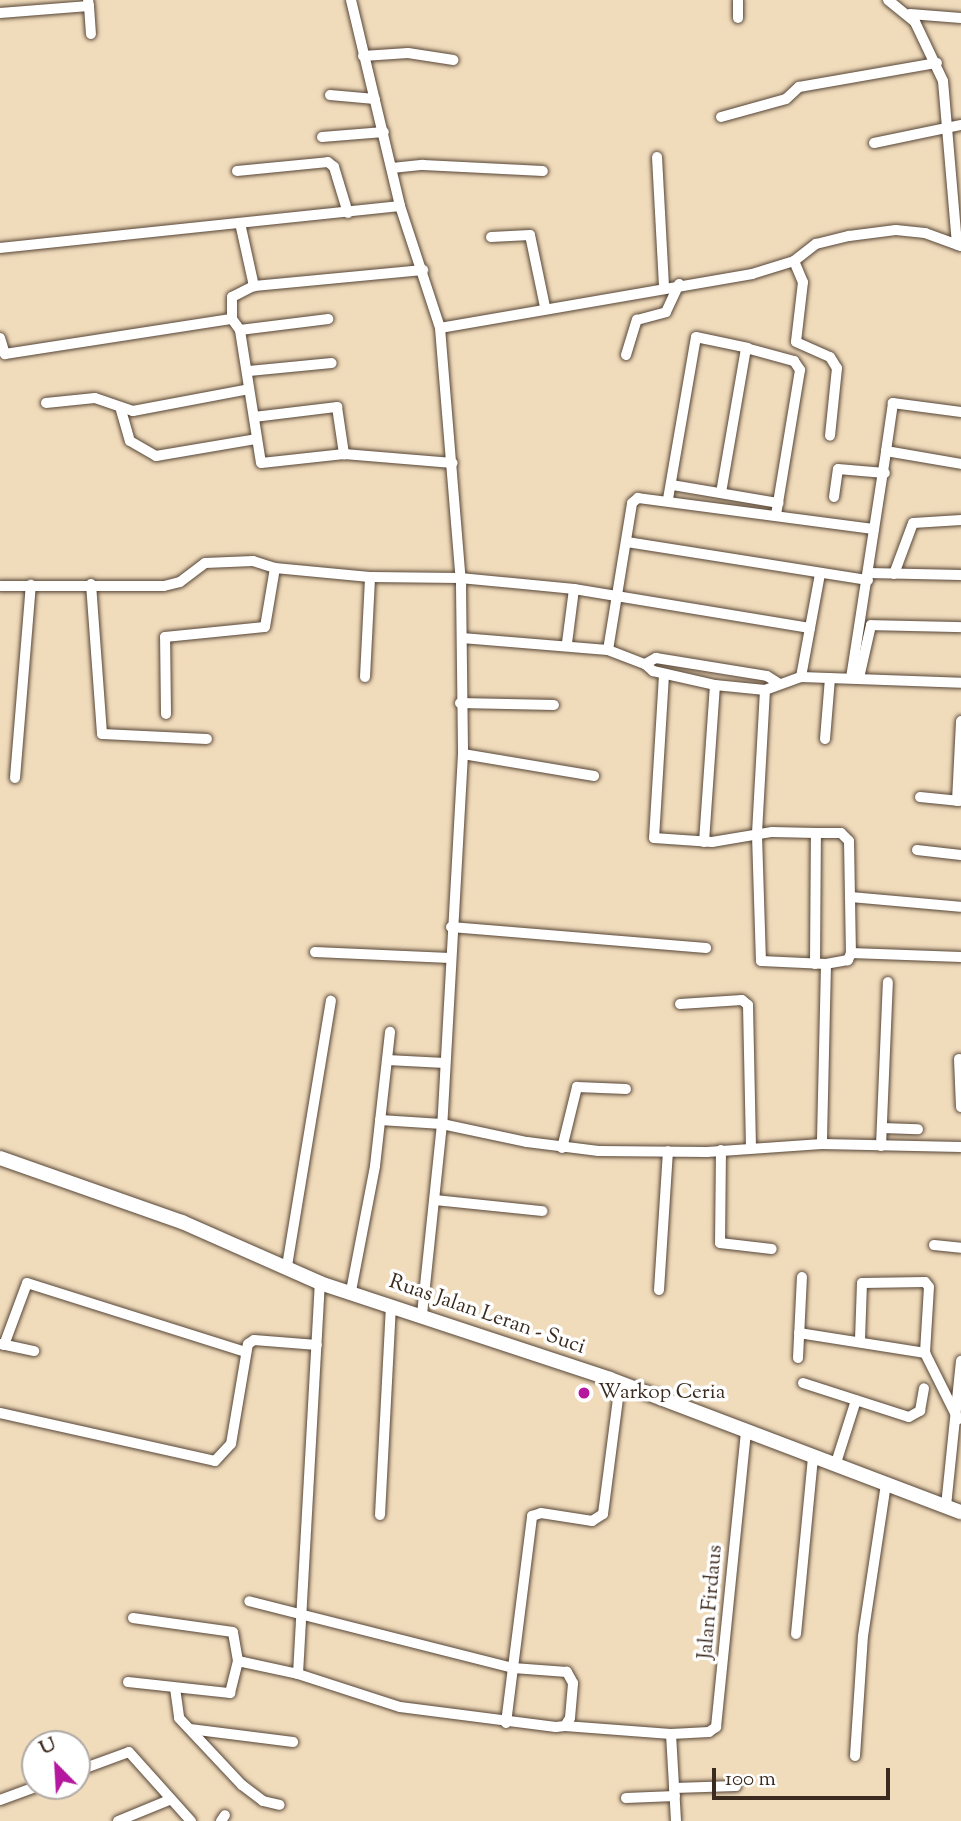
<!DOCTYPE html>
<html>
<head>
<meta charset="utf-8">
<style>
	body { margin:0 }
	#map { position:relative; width:961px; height:1821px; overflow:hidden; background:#f0dbbb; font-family:"Sorts Mill Goudy",serif }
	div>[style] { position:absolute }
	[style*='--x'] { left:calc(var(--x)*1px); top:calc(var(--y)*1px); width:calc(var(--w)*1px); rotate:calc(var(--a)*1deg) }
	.roads { filter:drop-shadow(0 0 2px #564536) drop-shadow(0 0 2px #564536) }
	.street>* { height:10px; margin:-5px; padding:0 5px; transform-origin:5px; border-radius:5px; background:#fff }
	.secondary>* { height:14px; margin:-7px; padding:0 7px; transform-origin:7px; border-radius:7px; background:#fff }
	.dots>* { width:19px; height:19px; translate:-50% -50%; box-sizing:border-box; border:4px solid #fff; border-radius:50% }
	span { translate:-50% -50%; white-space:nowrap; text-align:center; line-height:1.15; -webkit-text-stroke:7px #fff; paint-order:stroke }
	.street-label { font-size:21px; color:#3b2a1e }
	.poi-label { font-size:21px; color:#3b2a1e }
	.left { translate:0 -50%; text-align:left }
	.north { position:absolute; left:21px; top:1730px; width:70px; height:70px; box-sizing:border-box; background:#fff; border:2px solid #b1aaa5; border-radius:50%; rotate:336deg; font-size:19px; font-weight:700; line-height:28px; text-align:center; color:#3b2a1e }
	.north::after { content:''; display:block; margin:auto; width:24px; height:32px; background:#b5179e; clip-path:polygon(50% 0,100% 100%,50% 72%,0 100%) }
	.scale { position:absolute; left:712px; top:1768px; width:178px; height:32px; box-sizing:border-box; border:4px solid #3b2a1e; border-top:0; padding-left:9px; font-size:21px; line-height:24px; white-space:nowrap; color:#3b2a1e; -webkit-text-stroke:5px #fff; paint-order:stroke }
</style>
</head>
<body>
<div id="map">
	<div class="roads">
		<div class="street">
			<i style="--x:351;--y:0;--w:212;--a:76.6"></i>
			<i style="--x:400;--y:206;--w:128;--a:71.8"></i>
			<i style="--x:440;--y:328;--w:259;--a:85.3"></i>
			<i style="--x:461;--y:586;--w:168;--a:89.3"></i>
			<i style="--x:463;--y:754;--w:371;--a:93.2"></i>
			<i style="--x:442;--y:1124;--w:190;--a:96"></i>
			<i style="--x:888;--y:0;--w:35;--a:39"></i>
			<i style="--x:915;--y:22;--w:65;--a:64.6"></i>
			<i style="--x:943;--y:81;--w:164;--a:85.1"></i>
			<i style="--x:89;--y:6;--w:28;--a:86"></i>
			<i style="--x:0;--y:13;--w:89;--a:-4.5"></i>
			<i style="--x:89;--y:6;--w:6;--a:-99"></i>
			<i style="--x:910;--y:14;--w:51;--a:4.5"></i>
			<i style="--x:738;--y:18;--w:18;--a:-90"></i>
			<i style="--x:363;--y:56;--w:45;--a:-3.8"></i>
			<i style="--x:408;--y:53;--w:46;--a:8.8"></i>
			<i style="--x:330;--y:95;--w:45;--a:5.1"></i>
			<i style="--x:721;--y:117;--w:67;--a:-15.5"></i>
			<i style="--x:786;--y:99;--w:18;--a:-43"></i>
			<i style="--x:799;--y:87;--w:140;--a:-9.9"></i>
			<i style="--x:322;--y:137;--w:62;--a:-4.6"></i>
			<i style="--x:874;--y:143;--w:89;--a:-11.7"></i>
			<i style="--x:657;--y:157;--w:129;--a:86.9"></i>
			<i style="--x:392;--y:168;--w:31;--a:-6"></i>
			<i style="--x:423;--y:165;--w:120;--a:2.9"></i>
			<i style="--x:237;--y:171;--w:91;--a:-5.6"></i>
			<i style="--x:328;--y:162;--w:8;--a:40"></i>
			<i style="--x:334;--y:167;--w:48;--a:73.1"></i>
			<i style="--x:240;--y:223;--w:65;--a:77.5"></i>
			<i style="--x:491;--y:237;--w:39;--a:-3"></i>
			<i style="--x:530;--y:235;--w:74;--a:78.2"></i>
			<i style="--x:0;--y:248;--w:402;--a:-6"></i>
			<i style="--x:794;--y:261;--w:23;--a:67"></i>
			<i style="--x:803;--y:282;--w:60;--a:96.7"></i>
			<i style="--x:796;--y:342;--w:37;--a:24"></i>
			<i style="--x:830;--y:357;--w:13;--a:58"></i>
			<i style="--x:837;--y:368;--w:68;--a:95.9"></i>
			<i style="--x:440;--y:328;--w:317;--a:-9.8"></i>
			<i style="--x:752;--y:274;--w:44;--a:-17.2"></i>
			<i style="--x:794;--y:261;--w:28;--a:-38"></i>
			<i style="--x:816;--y:244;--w:34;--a:-14"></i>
			<i style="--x:849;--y:236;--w:47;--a:-7.3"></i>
			<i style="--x:896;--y:230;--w:29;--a:6"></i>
			<i style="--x:925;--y:233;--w:38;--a:20"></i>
			<i style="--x:240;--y:330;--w:89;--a:-7.1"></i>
			<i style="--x:0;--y:338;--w:17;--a:73"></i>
			<i style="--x:5;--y:354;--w:230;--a:-8.8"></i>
			<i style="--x:626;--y:355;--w:37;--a:-73"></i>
			<i style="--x:637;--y:320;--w:30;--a:-15"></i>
			<i style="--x:666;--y:312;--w:31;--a:-65"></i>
			<i style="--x:249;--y:371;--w:83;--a:-5.5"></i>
			<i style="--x:46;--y:403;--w:49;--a:-5.8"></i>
			<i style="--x:95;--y:398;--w:40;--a:18.9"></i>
			<i style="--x:133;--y:411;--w:118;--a:-10.7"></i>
			<i style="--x:121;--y:410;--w:32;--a:74"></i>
			<i style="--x:130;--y:441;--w:30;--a:30"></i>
			<i style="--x:156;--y:456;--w:101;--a:-9.6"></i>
			<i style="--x:961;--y:412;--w:69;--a:-172.5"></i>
			<i style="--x:893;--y:403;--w:49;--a:98.3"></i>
			<i style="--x:886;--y:451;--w:76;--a:9.8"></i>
			<i style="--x:254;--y:417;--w:84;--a:-6.9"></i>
			<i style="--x:337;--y:407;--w:48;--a:81.5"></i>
			<i style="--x:344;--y:454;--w:109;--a:4.7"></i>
			<i style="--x:344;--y:454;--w:83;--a:173.8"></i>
			<i style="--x:261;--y:463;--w:135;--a:-99"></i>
			<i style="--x:240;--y:330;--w:14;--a:-126"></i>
			<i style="--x:232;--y:319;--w:22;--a:-90"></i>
			<i style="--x:232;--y:297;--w:25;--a:-27"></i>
			<i style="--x:254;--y:286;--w:170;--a:-5.4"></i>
			<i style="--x:672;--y:485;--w:108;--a:9.6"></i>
			<i style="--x:721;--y:493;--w:147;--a:-80.2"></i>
			<i style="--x:746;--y:348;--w:50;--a:15.2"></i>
			<i style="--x:794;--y:361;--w:11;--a:56"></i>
			<i style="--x:800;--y:370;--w:147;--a:99.4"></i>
			<i style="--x:834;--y:497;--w:28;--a:-82"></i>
			<i style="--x:838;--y:469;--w:47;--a:4.9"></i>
			<i style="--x:668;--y:499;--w:164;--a:-80.2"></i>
			<i style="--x:696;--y:337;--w:53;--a:11.9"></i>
			<i style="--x:627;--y:542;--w:244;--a:9"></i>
			<i style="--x:869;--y:573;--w:92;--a:1.2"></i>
			<i style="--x:894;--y:574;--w:54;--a:-69.6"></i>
			<i style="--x:913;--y:523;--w:48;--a:-3.6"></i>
			<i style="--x:91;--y:584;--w:150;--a:85.8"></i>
			<i style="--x:102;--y:734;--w:105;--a:2.7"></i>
			<i style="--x:0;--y:586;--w:164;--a:0"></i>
			<i style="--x:164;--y:586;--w:16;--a:-14"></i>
			<i style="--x:180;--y:582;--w:31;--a:-37"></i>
			<i style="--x:205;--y:563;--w:48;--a:-2.4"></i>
			<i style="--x:253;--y:561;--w:23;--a:18"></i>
			<i style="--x:275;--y:568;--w:95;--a:5.4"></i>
			<i style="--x:370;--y:577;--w:90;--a:0.6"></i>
			<i style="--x:460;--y:578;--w:115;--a:5.5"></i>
			<i style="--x:574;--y:589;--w:239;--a:9.4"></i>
			<i style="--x:810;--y:628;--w:55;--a:-79.5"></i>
			<i style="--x:810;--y:628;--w:50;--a:100.4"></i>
			<i style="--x:801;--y:677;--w:160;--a:2.1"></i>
			<i style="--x:462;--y:638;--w:146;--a:4.7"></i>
			<i style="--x:608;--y:650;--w:149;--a:-80.7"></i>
			<i style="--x:632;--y:503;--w:8;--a:-40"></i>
			<i style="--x:638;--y:498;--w:238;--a:7.5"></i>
			<i style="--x:567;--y:643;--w:54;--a:-82.6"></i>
			<i style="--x:608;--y:650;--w:40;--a:21"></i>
			<i style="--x:645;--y:664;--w:11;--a:41"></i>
			<i style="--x:653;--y:671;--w:64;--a:12.7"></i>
			<i style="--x:715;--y:685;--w:50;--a:5.7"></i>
			<i style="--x:765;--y:690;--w:38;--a:-20"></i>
			<i style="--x:645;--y:664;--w:13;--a:-29"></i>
			<i style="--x:656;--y:658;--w:112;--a:9.2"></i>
			<i style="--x:767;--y:676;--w:13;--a:32"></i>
			<i style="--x:664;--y:675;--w:163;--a:93.5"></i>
			<i style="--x:654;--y:838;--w:58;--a:3.9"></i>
			<i style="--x:712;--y:842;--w:61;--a:-9.5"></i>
			<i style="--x:772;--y:832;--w:44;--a:1.3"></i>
			<i style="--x:816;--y:833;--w:25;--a:0"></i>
			<i style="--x:841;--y:833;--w:11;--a:45"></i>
			<i style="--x:849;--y:841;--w:112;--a:89"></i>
			<i style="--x:851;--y:953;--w:8;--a:113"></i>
			<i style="--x:848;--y:960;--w:22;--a:170"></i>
			<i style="--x:826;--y:964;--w:180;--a:91.3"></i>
			<i style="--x:365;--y:677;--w:100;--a:-87.1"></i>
			<i style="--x:851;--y:678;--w:230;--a:-81.2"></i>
			<i style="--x:859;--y:678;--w:54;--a:-77.2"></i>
			<i style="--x:871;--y:625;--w:90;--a:1.3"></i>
			<i style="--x:765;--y:690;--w:145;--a:93.2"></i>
			<i style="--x:757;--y:835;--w:126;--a:88.2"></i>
			<i style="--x:761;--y:961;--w:65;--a:2.6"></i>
			<i style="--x:460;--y:703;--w:94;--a:1.2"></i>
			<i style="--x:166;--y:714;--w:77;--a:-90.7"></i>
			<i style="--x:165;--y:637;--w:100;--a:-5.7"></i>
			<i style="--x:265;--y:627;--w:60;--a:-80.4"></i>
			<i style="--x:825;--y:739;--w:61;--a:-85.3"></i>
			<i style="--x:463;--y:754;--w:133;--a:9.5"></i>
			<i style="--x:15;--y:778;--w:194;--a:-85.3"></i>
			<i style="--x:920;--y:797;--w:40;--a:5.7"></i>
			<i style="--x:957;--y:801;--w:80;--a:-87.1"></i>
			<i style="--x:704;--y:842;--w:157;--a:-86"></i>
			<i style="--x:917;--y:850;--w:44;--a:6.5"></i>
			<i style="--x:850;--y:897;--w:111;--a:5.1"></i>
			<i style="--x:451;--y:927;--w:256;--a:4.7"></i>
			<i style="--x:315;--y:952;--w:135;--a:2.5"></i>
			<i style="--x:851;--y:953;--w:110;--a:2.1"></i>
			<i style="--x:815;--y:964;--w:131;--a:-89.6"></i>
			<i style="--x:680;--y:1004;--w:62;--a:-3.7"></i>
			<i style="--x:742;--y:1000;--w:8;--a:40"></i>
			<i style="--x:748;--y:1005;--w:142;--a:88.8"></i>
			<i style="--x:959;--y:1059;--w:48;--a:87.6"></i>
			<i style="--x:387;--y:1060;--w:58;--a:3"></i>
			<i style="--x:380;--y:1120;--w:62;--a:3.7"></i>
			<i style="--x:442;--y:1124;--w:87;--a:12"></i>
			<i style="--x:527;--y:1142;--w:72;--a:7.2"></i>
			<i style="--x:598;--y:1151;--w:109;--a:0.5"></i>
			<i style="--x:707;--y:1152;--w:115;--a:-4"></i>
			<i style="--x:822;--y:1144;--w:139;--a:1.2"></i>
			<i style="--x:882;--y:1128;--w:36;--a:2"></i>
			<i style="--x:881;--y:1146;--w:164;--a:-87.6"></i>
			<i style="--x:562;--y:1148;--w:63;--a:-76.2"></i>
			<i style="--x:577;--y:1087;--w:49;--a:2.3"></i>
			<i style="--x:721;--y:1150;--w:93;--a:90.6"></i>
			<i style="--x:720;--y:1243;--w:52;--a:6.6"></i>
			<i style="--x:435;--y:1200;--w:108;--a:5.9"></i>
			<i style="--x:934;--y:1245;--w:27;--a:6"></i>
			<i style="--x:287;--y:1266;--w:269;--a:-80.6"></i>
			<i style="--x:659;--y:1290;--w:139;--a:-86.3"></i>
			<i style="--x:351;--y:1291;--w:127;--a:-79.1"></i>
			<i style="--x:375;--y:1166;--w:135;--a:-83.6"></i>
			<i style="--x:799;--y:1333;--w:128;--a:9"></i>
			<i style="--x:925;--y:1353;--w:74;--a:63.4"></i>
			<i style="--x:860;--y:1340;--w:57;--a:-88"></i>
			<i style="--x:862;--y:1283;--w:63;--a:-0.9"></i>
			<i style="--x:925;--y:1282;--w:6;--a:51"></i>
			<i style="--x:929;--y:1287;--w:66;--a:93.5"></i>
			<i style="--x:1;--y:1344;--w:34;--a:12"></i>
			<i style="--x:4;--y:1345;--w:66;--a:-69.6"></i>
			<i style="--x:27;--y:1283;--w:230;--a:17.5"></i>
			<i style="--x:798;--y:1358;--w:81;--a:-87.2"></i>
			<i style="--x:803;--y:1383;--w:111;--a:17.8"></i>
			<i style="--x:909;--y:1417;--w:13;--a:-29"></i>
			<i style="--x:920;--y:1411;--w:23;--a:-80"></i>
			<i style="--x:0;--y:1413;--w:220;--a:12.6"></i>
			<i style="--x:215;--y:1461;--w:23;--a:-47"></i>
			<i style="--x:231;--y:1444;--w:101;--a:-80.4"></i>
			<i style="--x:248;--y:1344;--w:7;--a:-34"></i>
			<i style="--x:254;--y:1340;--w:63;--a:4.5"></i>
			<i style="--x:835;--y:1466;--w:69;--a:-72.3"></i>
			<i style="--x:946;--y:1506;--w:146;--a:-84.1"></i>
			<i style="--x:380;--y:1515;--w:210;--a:-87"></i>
			<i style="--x:796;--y:1634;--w:177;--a:-84.5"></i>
			<i style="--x:238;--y:1661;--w:61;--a:12.2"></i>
			<i style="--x:298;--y:1674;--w:107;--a:17.9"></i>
			<i style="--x:400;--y:1707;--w:157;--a:7.3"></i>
			<i style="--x:556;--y:1727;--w:9;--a:-6"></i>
			<i style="--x:565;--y:1726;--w:9;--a:-58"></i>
			<i style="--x:570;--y:1718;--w:35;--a:-85"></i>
			<i style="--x:573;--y:1683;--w:13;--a:-119"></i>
			<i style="--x:567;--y:1672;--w:54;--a:-175.8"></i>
			<i style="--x:513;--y:1668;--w:272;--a:-165.8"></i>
			<i style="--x:298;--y:1674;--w:392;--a:-86.8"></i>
			<i style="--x:128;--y:1682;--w:103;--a:6.2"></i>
			<i style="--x:230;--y:1693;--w:33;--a:-76"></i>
			<i style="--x:238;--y:1661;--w:29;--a:-100"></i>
			<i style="--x:233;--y:1632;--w:101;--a:-172"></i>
			<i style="--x:175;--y:1688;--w:30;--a:82"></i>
			<i style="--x:179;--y:1718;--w:92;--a:46.8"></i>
			<i style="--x:242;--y:1785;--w:26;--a:37"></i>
			<i style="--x:263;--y:1801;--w:17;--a:13"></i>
			<i style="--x:506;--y:1723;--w:209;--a:-82.8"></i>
			<i style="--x:532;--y:1516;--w:9;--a:-18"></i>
			<i style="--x:541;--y:1513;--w:52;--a:8.9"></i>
			<i style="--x:592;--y:1521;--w:13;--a:-32"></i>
			<i style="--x:603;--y:1514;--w:132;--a:-82.6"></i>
			<i style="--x:565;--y:1726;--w:106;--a:4.3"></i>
			<i style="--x:671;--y:1734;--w:38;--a:-3"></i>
			<i style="--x:709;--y:1732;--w:9;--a:-36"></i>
			<i style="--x:716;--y:1727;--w:295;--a:-84.2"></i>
			<i style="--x:190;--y:1729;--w:104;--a:7.2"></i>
			<i style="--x:671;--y:1734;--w:87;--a:86.7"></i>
			<i style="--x:855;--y:1756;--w:120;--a:-86.2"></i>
			<i style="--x:863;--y:1636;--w:154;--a:-81.4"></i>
			<i style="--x:77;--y:1771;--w:55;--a:-20.1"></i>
			<i style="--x:129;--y:1752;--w:93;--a:48.1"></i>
			<i style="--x:674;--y:1788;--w:62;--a:-1.8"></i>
			<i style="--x:626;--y:1798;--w:49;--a:-2.3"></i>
			<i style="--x:0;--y:1800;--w:40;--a:-20.2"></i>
			<i style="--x:118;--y:1821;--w:55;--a:-22.4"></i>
			<i style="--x:221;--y:1821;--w:7;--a:-56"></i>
		</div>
		<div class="secondary">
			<i style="--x:0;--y:1158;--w:193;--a:19.4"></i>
			<i style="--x:182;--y:1222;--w:151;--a:23.8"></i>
			<i style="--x:320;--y:1283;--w:305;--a:18.3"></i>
			<i style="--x:610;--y:1379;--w:375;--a:20.8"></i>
		</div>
	</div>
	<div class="dots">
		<i style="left:584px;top:1393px;background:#b5179e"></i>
	</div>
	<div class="street-label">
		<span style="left:487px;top:1315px;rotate:19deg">Ruas Jalan Leran - Suci</span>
		<span style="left:711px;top:1602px;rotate:-85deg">Jalan Firdaus</span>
	</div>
	<div class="poi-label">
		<span class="left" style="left:598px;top:1393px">Warkop Ceria</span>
	</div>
	<div class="north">U</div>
	<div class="scale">100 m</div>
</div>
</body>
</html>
